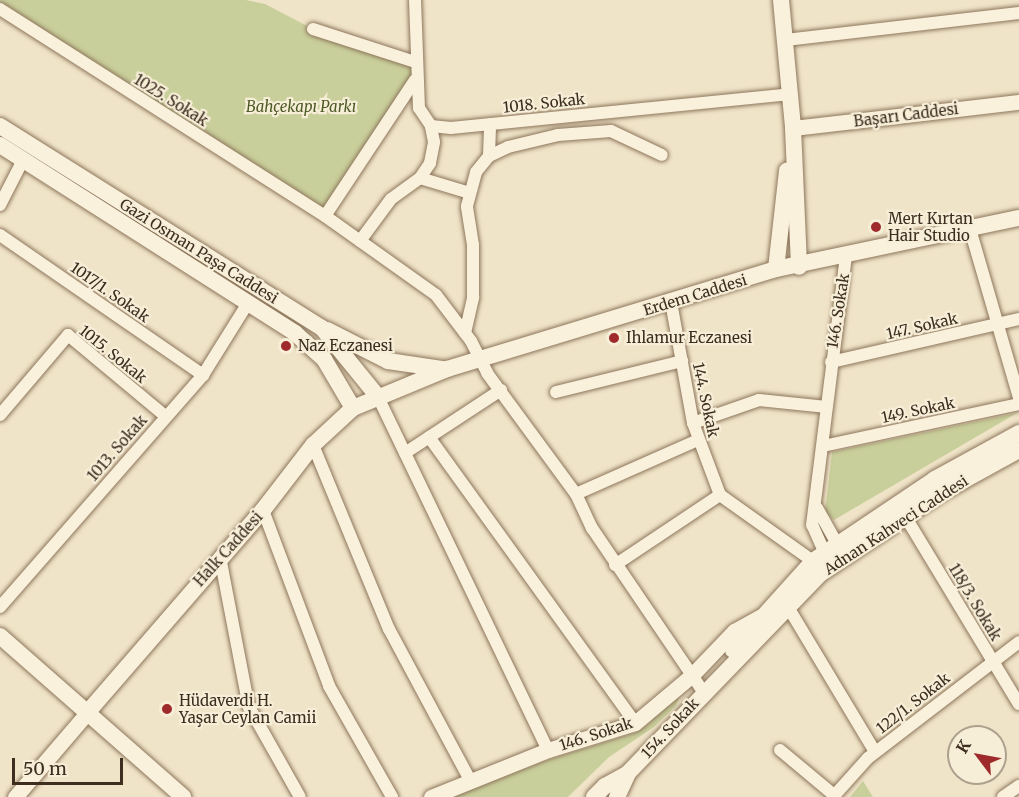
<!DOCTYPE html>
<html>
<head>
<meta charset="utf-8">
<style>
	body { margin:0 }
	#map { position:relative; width:1019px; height:797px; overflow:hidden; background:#f0e4c8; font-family:Merriweather,serif }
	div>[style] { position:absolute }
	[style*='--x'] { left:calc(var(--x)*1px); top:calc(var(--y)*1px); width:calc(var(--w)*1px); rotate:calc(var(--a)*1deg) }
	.green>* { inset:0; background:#c9cf9b }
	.roads { filter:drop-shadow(0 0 2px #8d765c) drop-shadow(0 0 2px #8d765c) }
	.minor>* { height:12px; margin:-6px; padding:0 6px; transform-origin:6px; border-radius:6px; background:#faf1dc }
	.tertiary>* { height:15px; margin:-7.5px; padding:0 7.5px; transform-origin:7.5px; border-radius:7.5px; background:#faf1dc }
	.secondary>* { height:16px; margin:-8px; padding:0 8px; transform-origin:8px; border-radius:8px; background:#faf1dc }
	.dots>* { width:16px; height:16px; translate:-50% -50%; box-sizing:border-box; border:3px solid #f7eed8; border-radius:50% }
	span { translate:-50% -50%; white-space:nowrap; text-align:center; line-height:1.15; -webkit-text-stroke:4.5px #f7eed8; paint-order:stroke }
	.street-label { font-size:15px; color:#3d2e20 }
	.park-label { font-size:15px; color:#4d5a26; font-style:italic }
	.poi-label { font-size:15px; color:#3d2e20 }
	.left { translate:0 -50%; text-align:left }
	.north { position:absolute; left:947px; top:725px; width:60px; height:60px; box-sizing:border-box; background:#f7eed8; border:2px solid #ada18e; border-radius:50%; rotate:302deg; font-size:16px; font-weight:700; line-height:24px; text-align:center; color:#3d2e20 }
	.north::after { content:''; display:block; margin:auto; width:21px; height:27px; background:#9e2a2b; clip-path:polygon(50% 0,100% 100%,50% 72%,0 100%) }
	.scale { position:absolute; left:12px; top:758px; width:111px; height:27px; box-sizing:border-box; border:3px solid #3d2e20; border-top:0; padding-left:8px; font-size:18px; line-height:21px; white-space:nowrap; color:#3d2e20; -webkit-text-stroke:4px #f7eed8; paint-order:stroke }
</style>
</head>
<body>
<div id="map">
	<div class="green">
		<i style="clip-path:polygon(0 0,246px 0,265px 4px,313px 29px,415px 62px,415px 80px,325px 216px,0 10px)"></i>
		<i style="clip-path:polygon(1017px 413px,834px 520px,825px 512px,832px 452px)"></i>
		<i style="clip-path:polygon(676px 697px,679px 698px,676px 706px,654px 727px,609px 757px,568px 797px,450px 797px,547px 760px,635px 733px,650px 723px,666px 701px)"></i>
		<i style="clip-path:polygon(863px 781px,873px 797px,850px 797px)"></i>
	</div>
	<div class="roads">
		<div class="minor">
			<i style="--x:415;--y:0;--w:108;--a:87.9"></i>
			<i style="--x:419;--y:108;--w:22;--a:56"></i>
			<i style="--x:431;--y:126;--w:20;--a:6"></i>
			<i style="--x:451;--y:128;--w:341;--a:-5.7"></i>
			<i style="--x:0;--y:9;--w:385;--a:32.5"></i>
			<i style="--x:325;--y:216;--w:136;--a:35.4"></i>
			<i style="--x:436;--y:295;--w:58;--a:52.7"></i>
			<i style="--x:471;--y:341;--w:36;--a:63"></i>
			<i style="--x:487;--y:373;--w:150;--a:53.7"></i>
			<i style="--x:576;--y:494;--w:38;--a:65"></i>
			<i style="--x:592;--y:528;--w:199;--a:55.8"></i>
			<i style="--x:313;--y:29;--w:107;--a:17.9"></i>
			<i style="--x:785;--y:40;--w:236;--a:-6.6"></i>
			<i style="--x:489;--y:156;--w:32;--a:-88"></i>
			<i style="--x:420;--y:178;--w:52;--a:16.7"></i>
			<i style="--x:0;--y:205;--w:51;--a:-62.9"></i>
			<i style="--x:325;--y:216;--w:163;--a:-56.5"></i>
			<i style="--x:970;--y:229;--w:176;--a:73.8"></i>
			<i style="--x:0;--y:235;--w:247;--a:34.6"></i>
			<i style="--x:360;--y:241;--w:52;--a:-53.6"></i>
			<i style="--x:391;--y:199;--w:36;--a:-36"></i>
			<i style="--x:420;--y:178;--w:18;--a:-56"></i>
			<i style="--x:430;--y:163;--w:21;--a:-79"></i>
			<i style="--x:434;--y:142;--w:16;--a:-101"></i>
			<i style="--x:671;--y:302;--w:123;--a:79.7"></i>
			<i style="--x:693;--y:423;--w:77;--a:69.4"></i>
			<i style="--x:720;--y:495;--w:114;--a:35.4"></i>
			<i style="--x:465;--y:333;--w:37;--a:-77"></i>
			<i style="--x:473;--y:297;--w:52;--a:-90"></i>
			<i style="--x:473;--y:245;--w:39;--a:-99"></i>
			<i style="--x:467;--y:206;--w:35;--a:-75"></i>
			<i style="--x:476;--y:172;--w:21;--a:-51"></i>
			<i style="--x:489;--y:156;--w:21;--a:-25"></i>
			<i style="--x:508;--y:147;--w:51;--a:-13.5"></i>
			<i style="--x:558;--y:135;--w:53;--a:-4.3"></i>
			<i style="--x:611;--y:131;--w:56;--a:25.2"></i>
			<i style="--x:831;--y:362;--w:193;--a:-12.9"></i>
			<i style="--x:556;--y:392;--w:130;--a:-13.8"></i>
			<i style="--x:378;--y:397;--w:392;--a:64.3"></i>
			<i style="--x:0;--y:415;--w:105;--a:-49.6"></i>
			<i style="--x:68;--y:335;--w:125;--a:39.8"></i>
			<i style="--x:693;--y:423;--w:70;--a:-19.2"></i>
			<i style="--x:759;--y:400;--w:68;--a:5.9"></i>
			<i style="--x:429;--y:437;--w:352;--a:54.2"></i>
			<i style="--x:313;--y:445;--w:199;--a:67.6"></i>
			<i style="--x:389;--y:629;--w:171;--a:61.8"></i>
			<i style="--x:823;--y:446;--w:200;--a:-12.1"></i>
			<i style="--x:405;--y:453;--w:115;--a:-33.3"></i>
			<i style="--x:576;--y:494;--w:133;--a:-23.9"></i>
			<i style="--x:817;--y:508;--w:49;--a:60.8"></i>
			<i style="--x:263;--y:510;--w:188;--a:69.4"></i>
			<i style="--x:329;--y:686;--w:128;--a:60.4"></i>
			<i style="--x:905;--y:516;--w:220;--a:58.8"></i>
			<i style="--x:220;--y:557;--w:153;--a:79.1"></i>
			<i style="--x:249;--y:707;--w:103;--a:60.5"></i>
			<i style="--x:827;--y:558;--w:36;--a:-114"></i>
			<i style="--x:812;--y:525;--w:270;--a:-82.8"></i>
			<i style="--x:615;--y:565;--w:126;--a:-33.7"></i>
			<i style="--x:0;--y:607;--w:308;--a:-48.8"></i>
			<i style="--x:203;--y:375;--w:85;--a:-58"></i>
			<i style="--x:788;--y:607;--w:169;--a:59"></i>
			<i style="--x:780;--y:750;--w:70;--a:39.8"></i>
			<i style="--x:833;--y:797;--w:52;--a:-48.1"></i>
			<i style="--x:868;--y:758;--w:190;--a:-37.5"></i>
			<i style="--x:1003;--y:797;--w:19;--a:-35"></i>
		</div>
		<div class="tertiary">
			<i style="--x:793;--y:128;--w:227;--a:-6.6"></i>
			<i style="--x:15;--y:797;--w:111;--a:-49.4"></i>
			<i style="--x:431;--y:797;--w:126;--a:-21.9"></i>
			<i style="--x:548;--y:750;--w:91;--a:-17.2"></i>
			<i style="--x:635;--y:723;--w:75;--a:-40.1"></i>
			<i style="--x:692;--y:675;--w:61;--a:-46.3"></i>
			<i style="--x:734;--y:631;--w:31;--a:-29"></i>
		</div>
		<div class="secondary">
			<i style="--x:781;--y:0;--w:129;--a:84.6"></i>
			<i style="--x:793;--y:128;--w:139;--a:87.5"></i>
			<i style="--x:0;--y:126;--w:380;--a:32.1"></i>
			<i style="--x:322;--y:328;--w:89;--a:50.9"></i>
			<i style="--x:0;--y:145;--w:350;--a:32.5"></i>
			<i style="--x:295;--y:333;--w:39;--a:42"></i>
			<i style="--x:324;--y:359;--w:57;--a:59.4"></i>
			<i style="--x:776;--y:269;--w:99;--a:-83.6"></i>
			<i style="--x:327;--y:330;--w:68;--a:26.9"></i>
			<i style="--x:388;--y:361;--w:56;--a:8.3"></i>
			<i style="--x:0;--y:636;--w:244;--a:41.3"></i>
			<i style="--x:733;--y:650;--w:120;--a:-48"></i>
			<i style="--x:813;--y:561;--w:147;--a:-33.9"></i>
			<i style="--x:935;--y:479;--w:96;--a:-28.7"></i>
			<i style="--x:87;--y:713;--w:269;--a:-49.1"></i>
			<i style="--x:263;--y:510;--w:82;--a:-52.4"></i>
			<i style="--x:313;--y:445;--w:54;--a:-42.8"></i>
			<i style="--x:353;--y:408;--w:102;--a:-22.5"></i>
			<i style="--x:447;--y:369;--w:344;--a:-16.9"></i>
			<i style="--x:776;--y:269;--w:248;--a:-11.9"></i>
			<i style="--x:594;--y:797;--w:16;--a:-45"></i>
			<i style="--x:605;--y:786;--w:26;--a:-29"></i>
			<i style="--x:617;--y:797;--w:26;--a:-65"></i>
			<i style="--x:628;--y:773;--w:277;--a:-46"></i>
			<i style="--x:820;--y:574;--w:148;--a:-33.7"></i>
			<i style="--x:943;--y:492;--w:87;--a:-28.9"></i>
		</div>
	</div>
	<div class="dots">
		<i style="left:876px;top:227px;background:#9e2a2b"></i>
		<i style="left:614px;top:338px;background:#9e2a2b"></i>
		<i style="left:286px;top:346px;background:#9e2a2b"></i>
		<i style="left:167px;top:709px;background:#9e2a2b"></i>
	</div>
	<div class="street-label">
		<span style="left:171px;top:100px;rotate:32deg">1025. Sokak</span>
		<span style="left:544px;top:103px;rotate:-6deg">1018. Sokak</span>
		<span style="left:906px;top:115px;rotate:-7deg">Başarı Caddesi</span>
		<span style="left:199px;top:251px;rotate:32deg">Gazi Osman Paşa Caddesi</span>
		<span style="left:110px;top:292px;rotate:35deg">1017/1. Sokak</span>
		<span style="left:695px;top:295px;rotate:-17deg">Erdem Caddesi</span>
		<span style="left:838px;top:311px;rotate:-81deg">146. Sokak</span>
		<span style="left:922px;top:326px;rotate:-13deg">147. Sokak</span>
		<span style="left:113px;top:354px;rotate:39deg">1015. Sokak</span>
		<span style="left:706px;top:400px;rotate:78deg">144. Sokak</span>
		<span style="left:918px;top:410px;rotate:-12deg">149. Sokak</span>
		<span style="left:117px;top:448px;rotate:-49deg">1013. Sokak</span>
		<span style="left:896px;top:525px;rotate:-33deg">Adnan Kahveci Caddesi</span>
		<span style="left:228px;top:549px;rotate:-48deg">Halk Caddesi</span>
		<span style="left:975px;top:602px;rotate:59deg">118/3. Sokak</span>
		<span style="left:913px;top:703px;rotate:-38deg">122/1. Sokak</span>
		<span style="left:670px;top:728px;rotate:-47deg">154. Sokak</span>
		<span style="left:596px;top:734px;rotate:-18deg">146. Sokak</span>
	</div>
	<div class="park-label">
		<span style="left:301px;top:107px">Bahçekapı Parkı</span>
	</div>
	<div class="poi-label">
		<span class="left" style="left:888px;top:227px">Mert Kırtan<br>Hair Studio</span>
		<span class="left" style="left:626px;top:338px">Ihlamur Eczanesi</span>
		<span class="left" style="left:298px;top:346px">Naz Eczanesi</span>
		<span class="left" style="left:179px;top:709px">Hüdaverdi H.<br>Yaşar Ceylan Camii</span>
	</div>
	<div class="north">K</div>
	<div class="scale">50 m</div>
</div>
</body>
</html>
